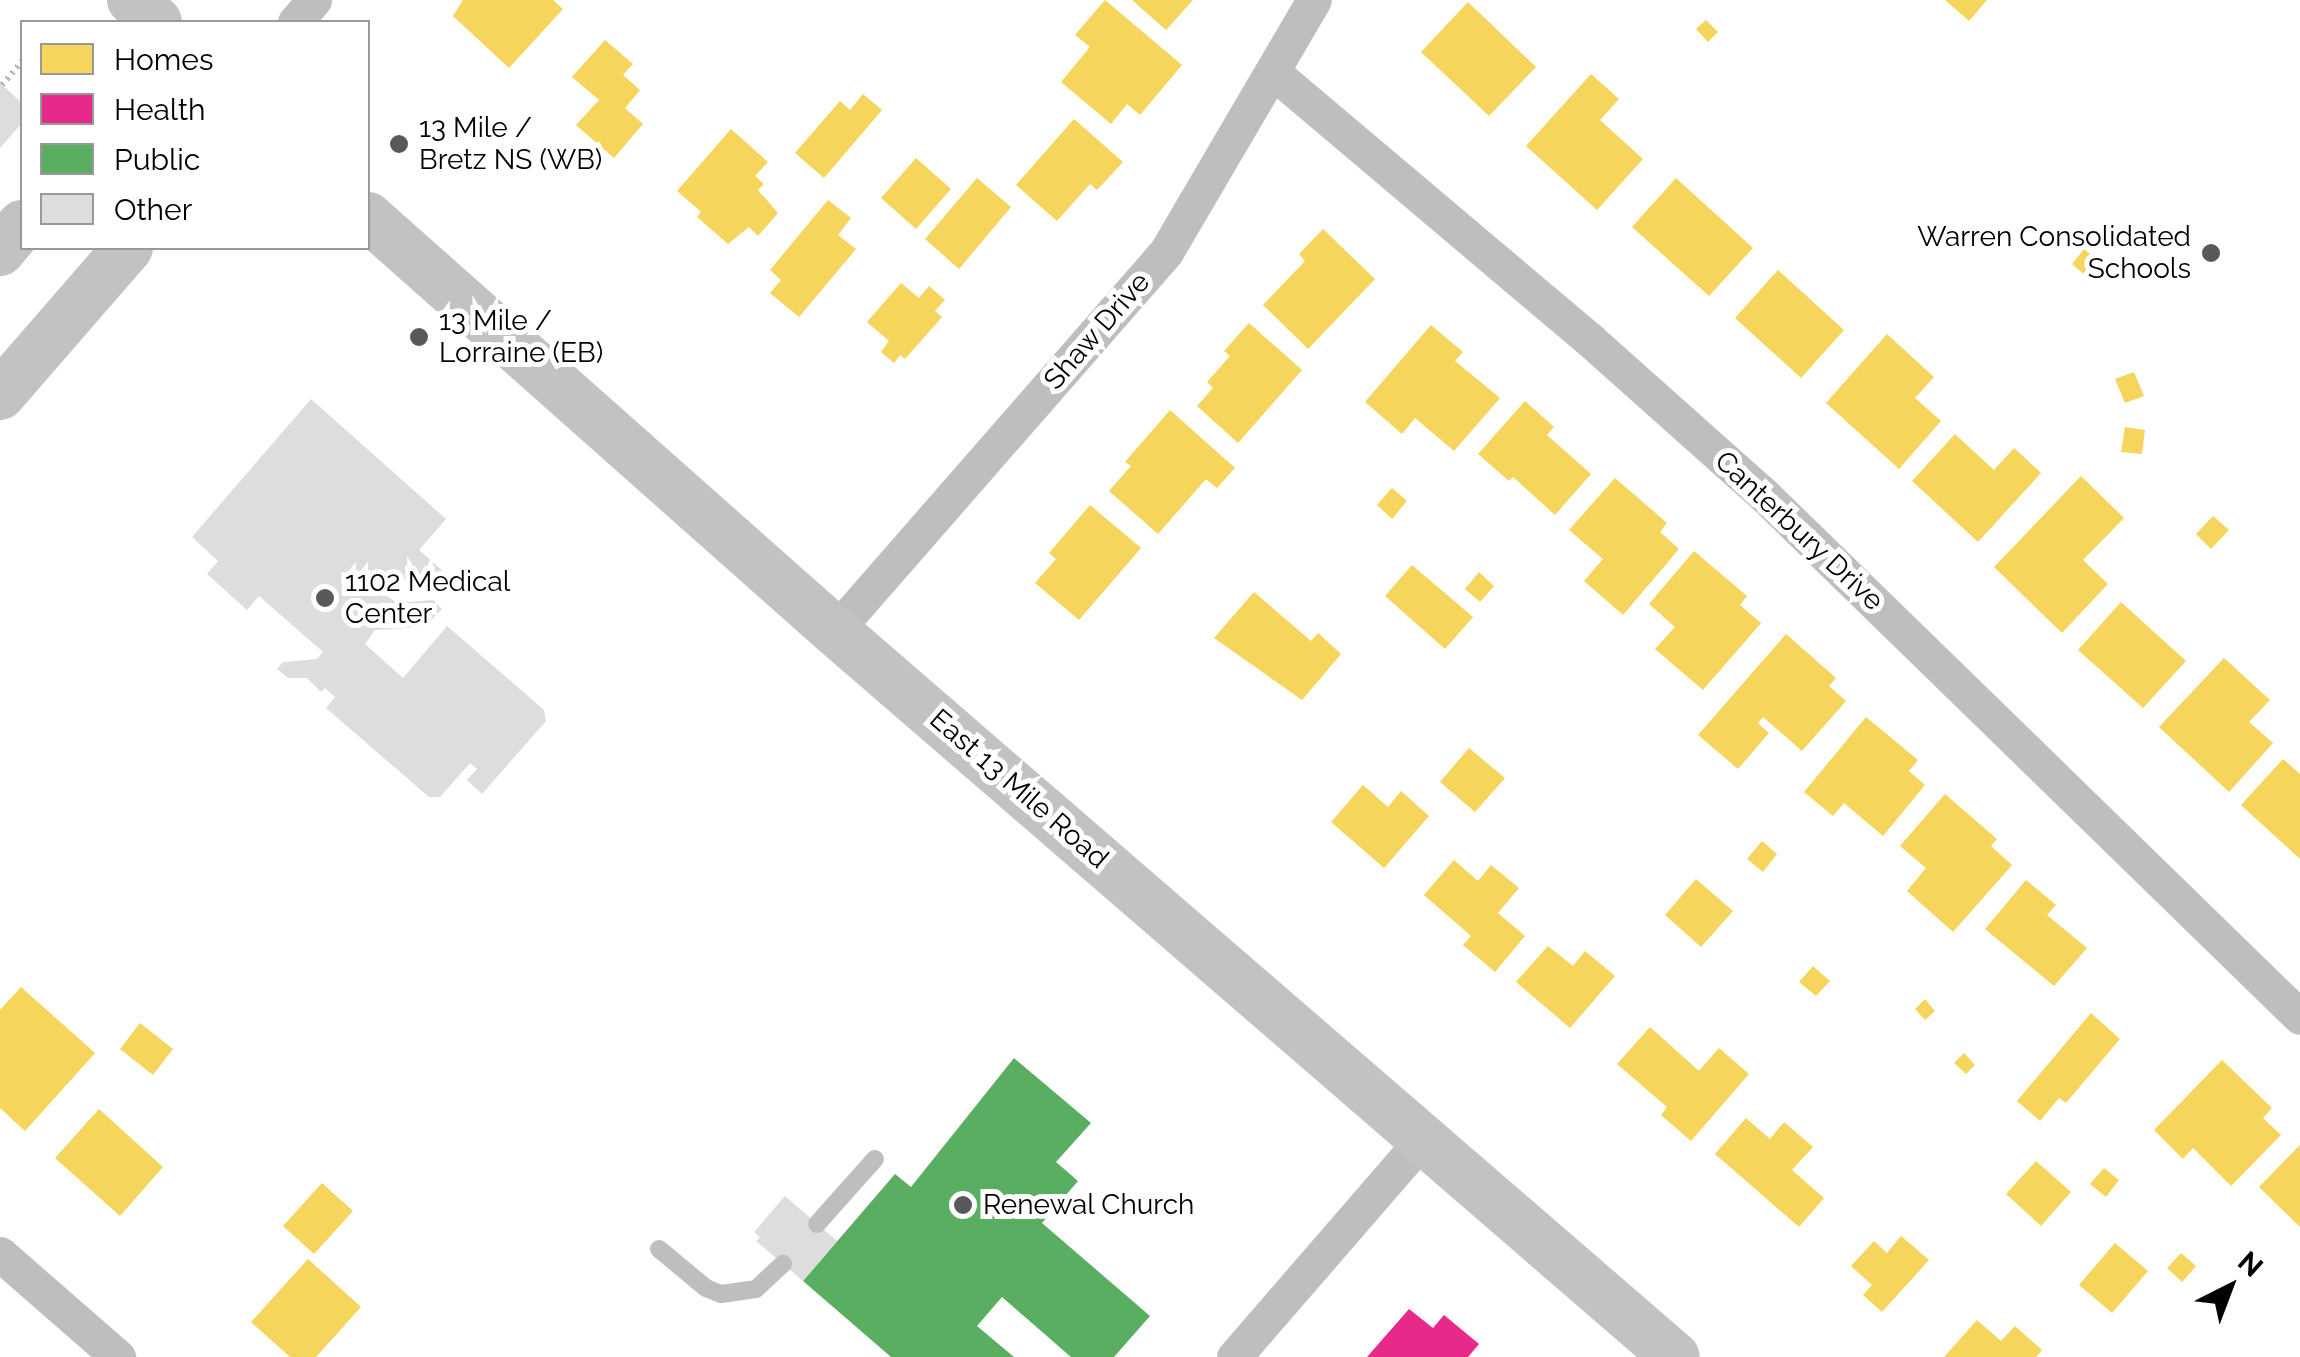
<!DOCTYPE html>
<html>
<head>
<meta charset="utf-8">
<style>
	body { margin:0 }
	#map { position:relative; width:2300px; height:1357px; overflow:hidden; background:#fff; font-family:Raleway,sans-serif }
	div>[style] { position:absolute }
	[style*='--x'] { left:calc(var(--x)*1px); top:calc(var(--y)*1px); width:calc(var(--w)*1px); rotate:calc(var(--a)*1deg) }
	.homes>* { inset:0; background:#f6d55c }
	.health>* { inset:0; background:#e7298a }
	.public>* { inset:0; background:#5aae61 }
	.building>* { inset:0; background:#ddd }
	.path>* { height:6px; margin-top:-3px; transform-origin:0; background:repeating-linear-gradient(90deg,#b8b8b8 0 2.5px,transparent 0 7.5px) }
	.lane>* { height:18px; margin:-9px; padding:0 9px; transform-origin:9px; border-radius:9px; background:#bebebe }
	.street>* { height:35px; margin:-17.5px; padding:0 17.5px; transform-origin:17.5px; border-radius:17.5px; background:#bebebe }
	.secondary>* { height:50px; margin:-25px; padding:0 25px; transform-origin:25px; border-radius:25px; background:#c2c2c2 }
	.dots>* { width:28px; height:28px; translate:-50% -50%; box-sizing:border-box; border:5px solid #fff; border-radius:50% }
	span { translate:-50% -50%; white-space:nowrap; text-align:center; line-height:1.15; -webkit-text-stroke:10px #fff; paint-order:stroke }
	.poi-label { font-size:28px; color:#000 }
	.left { translate:0 -50%; text-align:left }
	.right { translate:-100% -50%; text-align:right }
	.street-label { font-size:28px; color:#000 }
	.legend { position:absolute; left:20px; top:20px; width:350px; height:230px; box-sizing:border-box; background:#fff; border:2px solid #999; margin:0; padding:12px 18px; list-style:none; font-size:30px; color:#000 }
	.legend li { display:flex; align-items:center; gap:20px; height:50px }
	.legend b { width:50px; border:2px solid #999 }
	.north { position:absolute; left:2180px; top:1237px; width:100px; height:100px; -webkit-text-stroke:8px #fff; paint-order:stroke; rotate:42deg; font-size:28px; font-weight:700; line-height:40px; text-align:center; color:#000 }
	.north::after { content:''; display:block; margin:auto; width:35px; height:45px; background:#000; clip-path:polygon(50% 0,100% 100%,50% 72%,0 100%) }
</style>
</head>
<body>
<div id="map">
	<div class="homes">
		<i style="clip-path:polygon(463px 0,553px 0,563px 9px,509px 68px,453px 16px)"></i>
		<i style="clip-path:polygon(1105px 0,1182px 65px,1140px 115px,1127px 104px,1111px 124px,1061px 82px,1090px 47px,1075px 35px)"></i>
		<i style="clip-path:polygon(1132px 0,1193px 0,1166px 30px)"></i>
		<i style="clip-path:polygon(1945px 0,1987px 0,1969px 21px)"></i>
		<i style="clip-path:polygon(1468px 2px,1536px 67px,1489px 116px,1421px 52px)"></i>
		<i style="clip-path:polygon(1706px 20px,1718px 32px,1708px 42px,1696px 29px)"></i>
		<i style="clip-path:polygon(605px 40px,633px 64px,623px 75px,640px 90px,625px 108px,643px 124px,614px 158px,576px 125px,599px 100px,572px 77px)"></i>
		<i style="clip-path:polygon(1591px 74px,1619px 99px,1600px 120px,1643px 159px,1597px 210px,1526px 146px)"></i>
		<i style="clip-path:polygon(863px 94px,882px 110px,824px 178px,795px 153px,840px 101px,850px 110px)"></i>
		<i style="clip-path:polygon(1074px 119px,1123px 162px,1097px 190px,1090px 184px,1057px 221px,1016px 185px)"></i>
		<i style="clip-path:polygon(731px 129px,768px 162px,755px 176px,764px 184px,758px 190px,778px 213px,758px 236px,749px 227px,728px 244px,697px 217px,701px 212px,677px 191px)"></i>
		<i style="clip-path:polygon(916px 158px,951px 189px,916px 229px,881px 198px)"></i>
		<i style="clip-path:polygon(977px 178px,1011px 207px,959px 269px,925px 239px)"></i>
		<i style="clip-path:polygon(1676px 178px,1753px 248px,1709px 296px,1632px 227px)"></i>
		<i style="clip-path:polygon(828px 200px,851px 218px,838px 235px,856px 249px,799px 317px,770px 293px,781px 280px,770px 270px)"></i>
		<i style="clip-path:polygon(1323px 229px,1375px 279px,1308px 349px,1263px 305px,1305px 261px,1299px 254px)"></i>
		<i style="clip-path:polygon(2084px 249px,2098px 261px,2086px 276px,2072px 264px)"></i>
		<i style="clip-path:polygon(1778px 270px,1844px 330px,1801px 378px,1735px 318px)"></i>
		<i style="clip-path:polygon(901px 283px,919px 298px,929px 286px,945px 300px,935px 311px,942px 317px,905px 359px,900px 355px,894px 363px,881px 352px,889px 341px,867px 322px)"></i>
		<i style="clip-path:polygon(1249px 323px,1302px 370px,1238px 443px,1197px 406px,1213px 388px,1207px 382px,1230px 356px,1224px 351px)"></i>
		<i style="clip-path:polygon(1431px 325px,1463px 352px,1455px 361px,1500px 398px,1454px 451px,1415px 418px,1402px 434px,1365px 402px)"></i>
		<i style="clip-path:polygon(1887px 334px,1934px 377px,1915px 398px,1941px 421px,1899px 469px,1826px 403px)"></i>
		<i style="clip-path:polygon(2134px 372px,2144px 396px,2125px 403px,2115px 379px)"></i>
		<i style="clip-path:polygon(1525px 401px,1554px 427px,1547px 435px,1591px 474px,1555px 515px,1513px 477px,1509px 481px,1478px 454px)"></i>
		<i style="clip-path:polygon(1170px 410px,1235px 468px,1217px 488px,1206px 479px,1158px 534px,1109px 491px,1131px 466px,1125px 462px)"></i>
		<i style="clip-path:polygon(2125px 427px,2145px 430px,2142px 454px,2121px 452px)"></i>
		<i style="clip-path:polygon(1955px 434px,1994px 470px,2014px 448px,2041px 473px,1978px 542px,1912px 481px)"></i>
		<i style="clip-path:polygon(2081px 476px,2124px 518px,2083px 560px,2108px 584px,2062px 633px,1994px 567px)"></i>
		<i style="clip-path:polygon(1615px 478px,1667px 523px,1660px 532px,1679px 549px,1623px 615px,1584px 581px,1603px 559px,1569px 530px)"></i>
		<i style="clip-path:polygon(1392px 488px,1407px 501px,1392px 519px,1377px 505px)"></i>
		<i style="clip-path:polygon(1090px 505px,1141px 548px,1079px 620px,1035px 583px,1056px 559px,1049px 553px)"></i>
		<i style="clip-path:polygon(2213px 516px,2229px 530px,2211px 549px,2196px 534px)"></i>
		<i style="clip-path:polygon(1694px 551px,1747px 596px,1740px 605px,1761px 623px,1703px 690px,1655px 649px,1675px 627px,1649px 604px)"></i>
		<i style="clip-path:polygon(1412px 565px,1473px 617px,1445px 649px,1385px 596px)"></i>
		<i style="clip-path:polygon(1479px 572px,1494px 586px,1480px 602px,1465px 589px)"></i>
		<i style="clip-path:polygon(1254px 592px,1311px 641px,1318px 633px,1341px 654px,1302px 700px,1214px 638px)"></i>
		<i style="clip-path:polygon(2121px 602px,2186px 661px,2143px 708px,2078px 650px)"></i>
		<i style="clip-path:polygon(1786px 634px,1836px 678px,1829px 686px,1846px 701px,1802px 751px,1763px 717px,1758px 723px,1769px 733px,1738px 769px,1698px 735px)"></i>
		<i style="clip-path:polygon(2224px 658px,2270px 700px,2249px 722px,2273px 743px,2229px 792px,2159px 727px)"></i>
		<i style="clip-path:polygon(1866px 717px,1918px 760px,1909px 771px,1925px 785px,1883px 836px,1844px 803px,1833px 816px,1804px 792px)"></i>
		<i style="clip-path:polygon(1469px 748px,1505px 778px,1475px 812px,1440px 782px)"></i>
		<i style="clip-path:polygon(2283px 759px,2300px 774px,2300px 859px,2241px 805px)"></i>
		<i style="clip-path:polygon(1363px 785px,1388px 807px,1401px 791px,1429px 816px,1384px 868px,1331px 822px)"></i>
		<i style="clip-path:polygon(1945px 794px,1997px 839px,1991px 846px,2012px 865px,1953px 932px,1907px 891px,1926px 868px,1900px 846px)"></i>
		<i style="clip-path:polygon(1762px 841px,1777px 854px,1763px 872px,1747px 859px)"></i>
		<i style="clip-path:polygon(1454px 860px,1478px 881px,1491px 865px,1519px 888px,1498px 913px,1525px 936px,1495px 972px,1463px 945px,1471px 936px,1424px 895px)"></i>
		<i style="clip-path:polygon(1696px 879px,1733px 911px,1701px 947px,1665px 915px)"></i>
		<i style="clip-path:polygon(2026px 880px,2056px 905px,2047px 915px,2087px 948px,2054px 986px,1985px 929px)"></i>
		<i style="clip-path:polygon(1548px 946px,1573px 966px,1585px 951px,1615px 976px,1570px 1028px,1516px 982px)"></i>
		<i style="clip-path:polygon(1813px 966px,1830px 981px,1816px 996px,1799px 982px)"></i>
		<i style="clip-path:polygon(21px 987px,95px 1053px,25px 1131px,0 1108px,0 1010px)"></i>
		<i style="clip-path:polygon(1925px 999px,1935px 1011px,1925px 1020px,1915px 1009px)"></i>
		<i style="clip-path:polygon(2091px 1013px,2120px 1039px,2066px 1103px,2059px 1098px,2040px 1121px,2017px 1101px)"></i>
		<i style="clip-path:polygon(140px 1023px,173px 1049px,153px 1075px,120px 1049px)"></i>
		<i style="clip-path:polygon(1650px 1027px,1699px 1071px,1719px 1048px,1749px 1074px,1691px 1141px,1661px 1115px,1667px 1107px,1617px 1064px)"></i>
		<i style="clip-path:polygon(1964px 1053px,1975px 1065px,1966px 1074px,1954px 1063px)"></i>
		<i style="clip-path:polygon(2222px 1060px,2272px 1108px,2263px 1118px,2281px 1135px,2231px 1186px,2193px 1148px,2183px 1159px,2154px 1130px)"></i>
		<i style="clip-path:polygon(99px 1109px,163px 1167px,120px 1216px,55px 1158px)"></i>
		<i style="clip-path:polygon(1746px 1118px,1770px 1139px,1784px 1122px,1813px 1147px,1792px 1170px,1824px 1198px,1799px 1227px,1715px 1154px)"></i>
		<i style="clip-path:polygon(2300px 1145px,2300px 1227px,2259px 1187px)"></i>
		<i style="clip-path:polygon(2036px 1161px,2071px 1192px,2041px 1226px,2006px 1194px)"></i>
		<i style="clip-path:polygon(2104px 1168px,2119px 1180px,2106px 1197px,2090px 1184px)"></i>
		<i style="clip-path:polygon(322px 1183px,353px 1211px,314px 1254px,283px 1226px)"></i>
		<i style="clip-path:polygon(1901px 1236px,1929px 1260px,1882px 1312px,1863px 1295px,1872px 1285px,1851px 1266px,1874px 1241px,1887px 1253px)"></i>
		<i style="clip-path:polygon(2115px 1243px,2148px 1271px,2112px 1313px,2079px 1285px)"></i>
		<i style="clip-path:polygon(2181px 1253px,2196px 1266px,2182px 1282px,2167px 1268px)"></i>
		<i style="clip-path:polygon(308px 1259px,361px 1307px,316px 1357px,290px 1357px,251px 1322px)"></i>
		<i style="clip-path:polygon(1977px 1320px,2001px 1341px,2015px 1326px,2042px 1350px,2036px 1357px,1944px 1357px)"></i>
	</div>
	<div class="health">
		<i style="clip-path:polygon(1409px 1309px,1433px 1328px,1444px 1315px,1479px 1344px,1468px 1357px,1367px 1357px)"></i>
	</div>
	<div class="public">
		<i style="clip-path:polygon(1014px 1058px,1091px 1123px,1056px 1162px,1078px 1181px,1042px 1223px,1150px 1316px,1114px 1357px,1071px 1357px,1002px 1297px,977px 1326px,1014px 1357px,891px 1357px,803px 1281px,895px 1174px,911px 1187px)"></i>
	</div>
	<div class="building">
		<i style="clip-path:polygon(0 83px,22px 103px,22px 123px,0 148px)"></i>
		<i style="clip-path:polygon(311px 399px,446px 519px,419px 550px,445px 573px,435px 585px,412px 587px,398px 574px,382px 592px,397px 603px,433px 600px,442px 609px,424px 627px,375px 630px,365px 644px,403px 678px,447px 626px,544px 710px,546px 721px,482px 794px,467px 780px,477px 769px,470px 763px,440px 797px,429px 797px,326px 708px,335px 697px,325px 688px,321px 692px,307px 678px,288px 678px,277px 669px,283px 662px,317px 659px,323px 652px,259px 596px,247px 610px,207px 574px,218px 561px,192px 537px)"></i>
		<i style="clip-path:polygon(785px 1196px,837px 1241px,803px 1281px,756px 1241px,760px 1237px,754px 1232px)"></i>
	</div>
	<div class="path">
		<i style="--x:2;--y:85;--w:31;--a:-50"></i>
	</div>
	<div class="lane">
		<i style="--x:817;--y:1224;--w:87;--a:-48.3"></i>
		<i style="--x:659;--y:1249;--w:61;--a:39.7"></i>
		<i style="--x:706;--y:1288;--w:16;--a:22"></i>
		<i style="--x:721;--y:1294;--w:35;--a:-8"></i>
		<i style="--x:756;--y:1289;--w:37;--a:-43"></i>
	</div>
	<div class="street">
		<i style="--x:295;--y:22;--w:29;--a:-49"></i>
		<i style="--x:1274;--y:73;--w:414;--a:40.2"></i>
		<i style="--x:1590;--y:340;--w:236;--a:41.7"></i>
		<i style="--x:1766;--y:497;--w:745;--a:44.24"></i>
		<i style="--x:835;--y:631;--w:503;--a:-48.87"></i>
		<i style="--x:1166;--y:252;--w:292;--a:-59.6"></i>
		<i style="--x:0;--y:1254;--w:157;--a:41.1"></i>
		<i style="--x:1234;--y:1357;--w:290;--a:-49.1"></i>
	</div>
	<div class="secondary">
		<i style="--x:132;--y:0;--w:33;--a:41"></i>
		<i style="--x:368;--y:217;--w:624;--a:41.56"></i>
		<i style="--x:835;--y:631;--w:1110;--a:40.84"></i>
		<i style="--x:0;--y:251;--w:34;--a:-50"></i>
		<i style="--x:0;--y:395;--w:195;--a:-49"></i>
	</div>
	<div class="dots">
		<i style="left:399px;top:144px;background:#595959"></i>
		<i style="left:2211px;top:253px;background:#595959"></i>
		<i style="left:419px;top:337px;background:#595959"></i>
		<i style="left:325px;top:598px;background:#595959"></i>
		<i style="left:963px;top:1205px;background:#595959"></i>
	</div>
	<div class="poi-label">
		<span class="left" style="left:419px;top:144px">13 Mile /<br>Bretz NS (WB)</span>
		<span class="right" style="left:2191px;top:253px">Warren Consolidated<br>Schools</span>
		<span class="left" style="left:439px;top:337px">13 Mile /<br>Lorraine (EB)</span>
		<span class="left" style="left:345px;top:598px">1102 Medical<br>Center</span>
		<span class="left" style="left:983px;top:1205px">Renewal Church</span>
	</div>
	<div class="street-label">
		<span style="left:1097px;top:331px;rotate:-49deg">Shaw Drive</span>
		<span style="left:1799px;top:531px;rotate:43deg">Canterbury Drive</span>
		<span style="left:1019px;top:789px;rotate:41deg">East 13 Mile Road</span>
	</div>
	<ul class="legend">
	<li><b style="height:28px;background:#f6d55c"></b>Homes</li>
	<li><b style="height:28px;background:#e7298a"></b>Health</li>
	<li><b style="height:28px;background:#5aae61"></b>Public</li>
	<li><b style="height:28px;background:#ddd"></b>Other</li>
	</ul>
	<div class="north">N</div>
</div>
</body>
</html>
